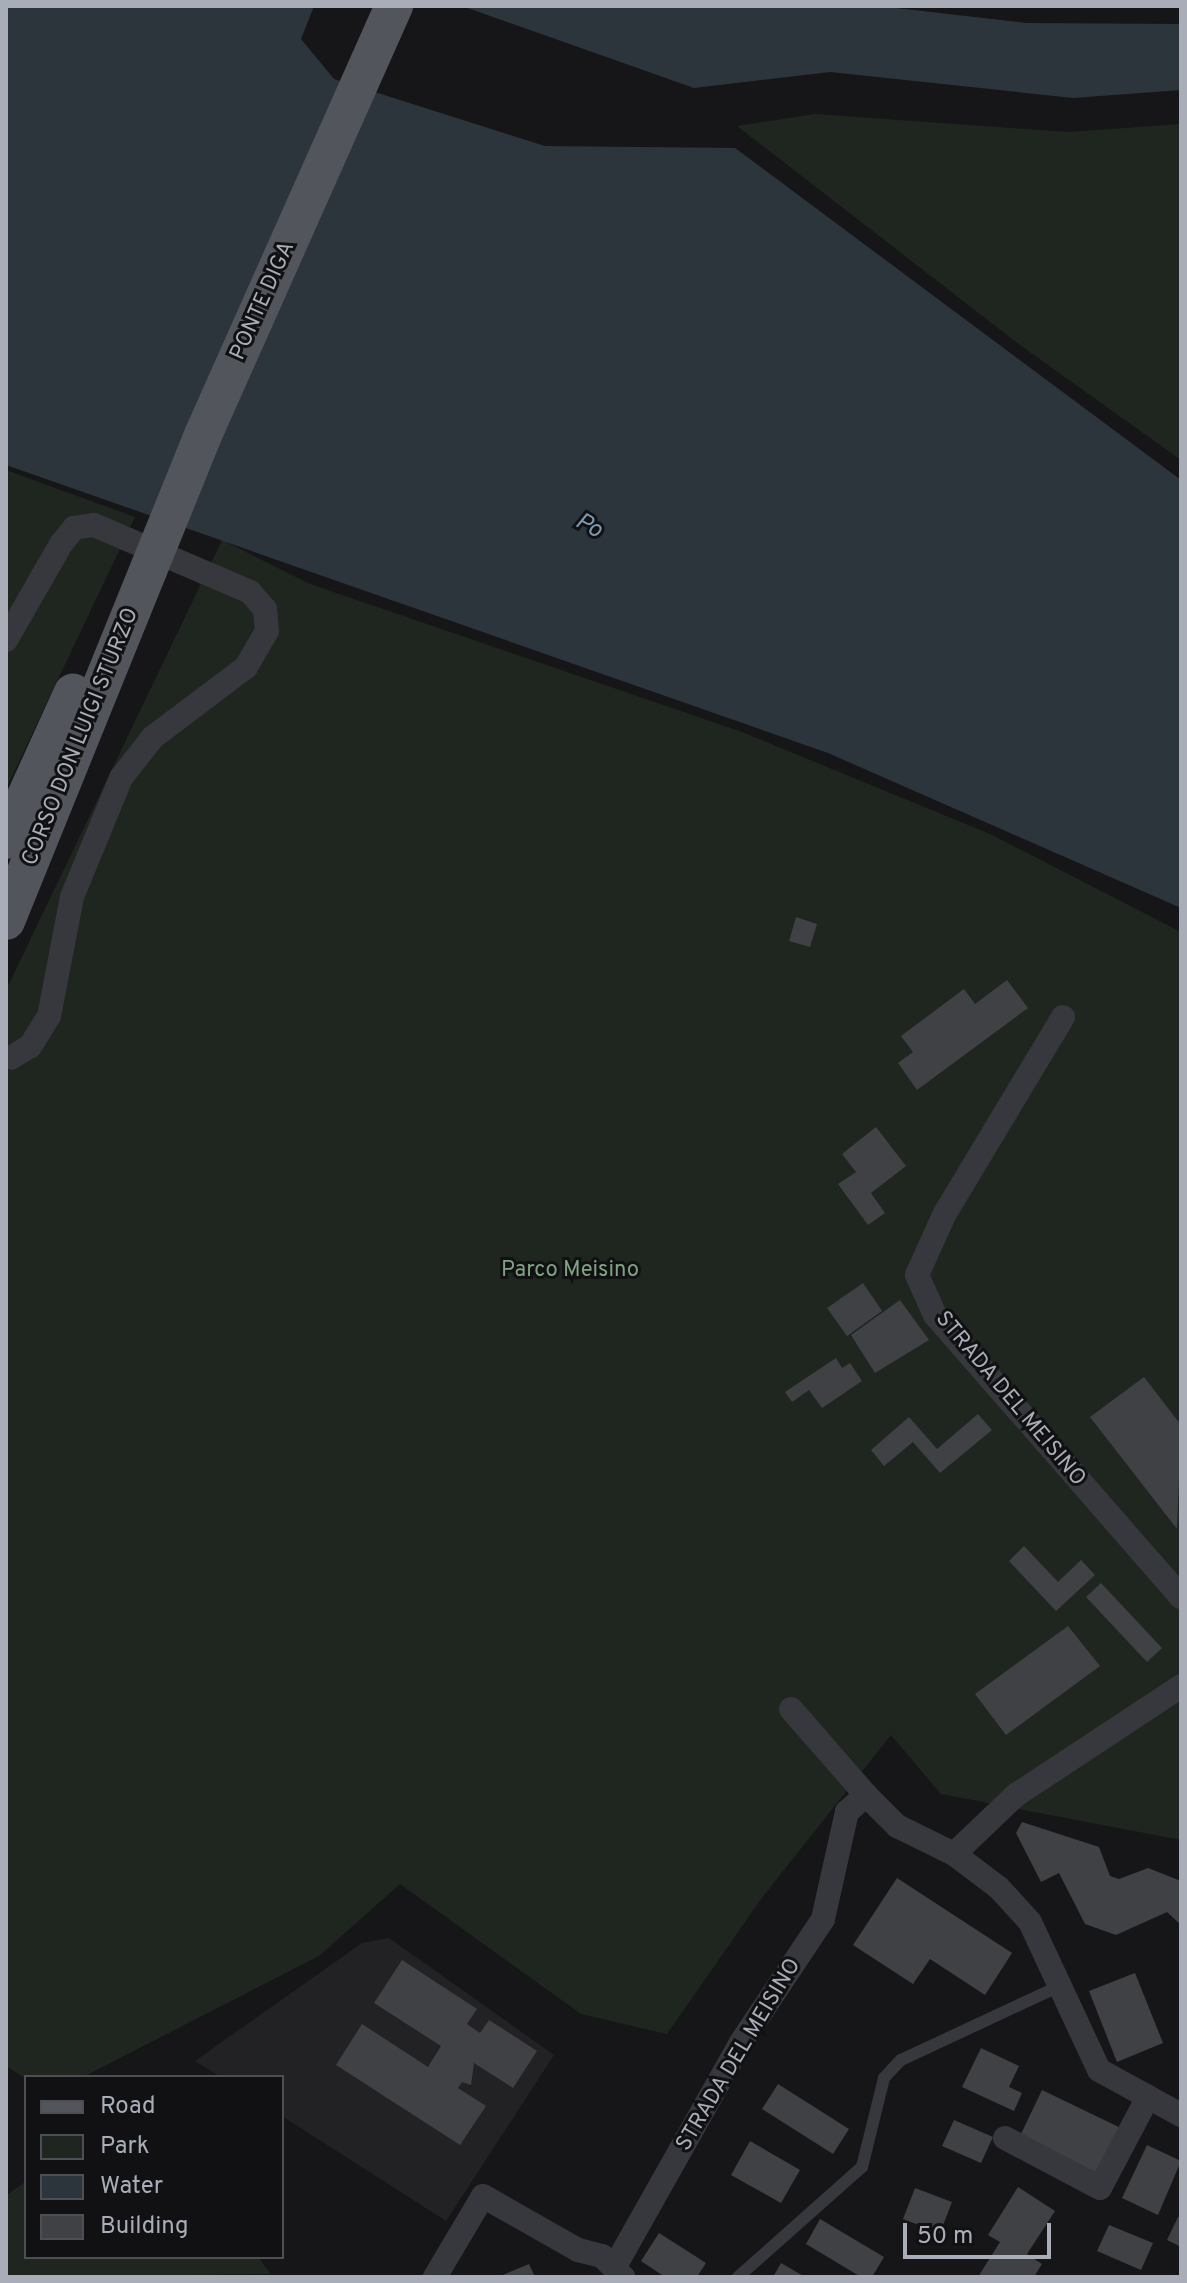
<!DOCTYPE html>
<html>
<head>
<meta charset="utf-8">
<style>
	body { margin:0 }
	#map { position:relative; width:1187px; height:2283px; overflow:hidden; background:#161618; font-family:Overpass,sans-serif }
	div>[style] { position:absolute }
	[style*='--x'] { left:calc(var(--x)*1px); top:calc(var(--y)*1px); width:calc(var(--w)*1px); rotate:calc(var(--a)*1deg) }
	.built>* { inset:0; background:#222225 }
	.green>* { inset:0; background:#1e261f }
	.water>* { inset:0; background:#2c353c }
	.building>* { inset:0; background:#404145 }
	.lane>* { height:12px; margin:-6px; padding:0 6px; transform-origin:6px; border-radius:6px; background:#37383d }
	.street>* { height:24px; margin:-12px; padding:0 12px; transform-origin:12px; border-radius:12px; background:#37383d }
	.primary>* { height:38px; margin:-19px; padding:0 19px; transform-origin:19px; border-radius:19px; background:#53555c }
	span { translate:-50% -50%; white-space:nowrap; text-align:center; line-height:1.15; -webkit-text-stroke:6px #111113; paint-order:stroke }
	.street-label { font-size:22px; color:#a8adb8 }
	.park-label { font-size:22px; color:#7fa381 }
	.water-label { font-size:24px; color:#7f9bb3; font-style:italic }
	.frame { position:absolute; inset:0; border:8px solid #a8adb8; pointer-events:none }
	.legend { position:absolute; left:24px; top:2075px; width:260px; height:184px; box-sizing:border-box; background:#111113; border:2px solid #4d4f55; margin:0; padding:10px 14px; list-style:none; font-size:24px; color:#a8adb8 }
	.legend li { display:flex; align-items:center; gap:16px; height:40px }
	.legend b { width:40px; border:2px solid #4d4f55 }
	.scale { position:absolute; left:903px; top:2223px; width:148px; height:36px; box-sizing:border-box; border:4px solid #a8adb8; border-top:0; padding-left:10px; font-size:24px; line-height:28px; white-space:nowrap; color:#a8adb8; -webkit-text-stroke:6px #111113; paint-order:stroke }
</style>
</head>
<body>
<div id="map">
	<div class="built">
		<i style="clip-path:polygon(389px 1938px,554px 2055px,446px 2221px,282px 2116px,282px 2077px,221px 2077px,195px 2061px,362px 1943px)"></i>
	</div>
	<div class="green">
		<i style="clip-path:polygon(815px 114px,1069px 132px,1181px 124px,1181px 460px,1020px 345px,737px 126px)"></i>
		<i style="clip-path:polygon(6px 470px,135px 517px,6px 789px)"></i>
		<i style="clip-path:polygon(222px 540px,310px 584px,742px 732px,990px 834px,1181px 932px,1181px 1840px,941px 1794px,891px 1735px,761px 1899px,667px 2034px,581px 2014px,400px 1884px,319px 1956px,83px 2077px,26px 2079px,6px 2066px,6px 990px)"></i>
		<i style="clip-path:polygon(26px 2181px,26px 2257px,258px 2257px,271px 2274px,6px 2277px,6px 2196px)"></i>
	</div>
	<div class="water">
		<i style="clip-path:polygon(6px 6px,314px 6px,301px 39px,334px 79px,545px 146px,735px 148px,1181px 480px,1181px 908px,828px 753px,6px 465px)"></i>
		<i style="clip-path:polygon(462px 6px,879px 6px,1027px 23px,1181px 24px,1181px 90px,1073px 98px,830px 72px,694px 88px)"></i>
	</div>
	<div class="building">
		<i style="clip-path:polygon(796px 917px,817px 924px,810px 947px,789px 941px)"></i>
		<i style="clip-path:polygon(1007px 980px,1028px 1008px,917px 1090px,898px 1063px,913px 1052px,901px 1036px,964px 989px,975px 1004px)"></i>
		<i style="clip-path:polygon(876px 1127px,906px 1166px,871px 1193px,885px 1213px,868px 1225px,838px 1184px,856px 1172px,842px 1154px)"></i>
		<i style="clip-path:polygon(863px 1283px,882px 1311px,847px 1336px,827px 1308px)"></i>
		<i style="clip-path:polygon(900px 1300px,929px 1340px,875px 1373px,851px 1335px)"></i>
		<i style="clip-path:polygon(836px 1358px,842px 1368px,850px 1363px,862px 1381px,822px 1408px,809px 1390px,792px 1402px,785px 1392px)"></i>
		<i style="clip-path:polygon(1144px 1377px,1181px 1425px,1177px 1529px,1090px 1417px)"></i>
		<i style="clip-path:polygon(978px 1414px,992px 1430px,940px 1473px,913px 1442px,884px 1466px,871px 1450px,909px 1417px,937px 1449px)"></i>
		<i style="clip-path:polygon(1024px 1546px,1058px 1582px,1081px 1560px,1095px 1575px,1056px 1611px,1009px 1561px)"></i>
		<i style="clip-path:polygon(1101px 1583px,1162px 1648px,1147px 1662px,1086px 1597px)"></i>
		<i style="clip-path:polygon(1068px 1626px,1100px 1666px,1006px 1735px,975px 1694px)"></i>
		<i style="clip-path:polygon(1022px 1822px,1099px 1847px,1110px 1876px,1119px 1879px,1148px 1868px,1181px 1881px,1181px 1925px,1167px 1912px,1116px 1935px,1085px 1924px,1059px 1873px,1041px 1882px,1016px 1833px)"></i>
		<i style="clip-path:polygon(897px 1878px,1012px 1953px,985px 1995px,930px 1959px,913px 1984px,853px 1945px)"></i>
		<i style="clip-path:polygon(402px 1960px,477px 2009px,467px 2024px,480px 2033px,489px 2020px,537px 2051px,513px 2088px,474px 2063px,471px 2085px,462px 2082px,458px 2088px,486px 2106px,460px 2145px,336px 2065px,362px 2024px,428px 2067px,441px 2046px,374px 2003px)"></i>
		<i style="clip-path:polygon(1135px 1973px,1163px 2043px,1117px 2062px,1089px 1991px)"></i>
		<i style="clip-path:polygon(981px 2048px,1019px 2066px,1009px 2087px,1022px 2093px,1014px 2111px,962px 2087px)"></i>
		<i style="clip-path:polygon(778px 2084px,849px 2129px,833px 2154px,762px 2109px)"></i>
		<i style="clip-path:polygon(1042px 2090px,1125px 2130px,1103px 2176px,1020px 2136px)"></i>
		<i style="clip-path:polygon(954px 2120px,993px 2137px,981px 2163px,942px 2146px)"></i>
		<i style="clip-path:polygon(750px 2141px,800px 2170px,781px 2203px,731px 2175px)"></i>
		<i style="clip-path:polygon(1147px 2145px,1181px 2161px,1158px 2215px,1122px 2198px)"></i>
		<i style="clip-path:polygon(1018px 2187px,1055px 2211px,1027px 2254px,1042px 2264px,1034px 2277px,978px 2277px,1000px 2242px,988px 2235px)"></i>
		<i style="clip-path:polygon(915px 2188px,952px 2202px,940px 2233px,903px 2219px)"></i>
		<i style="clip-path:polygon(1178px 2217px,1181px 2219px,1181px 2247px,1167px 2240px)"></i>
		<i style="clip-path:polygon(820px 2219px,884px 2257px,872px 2277px,861px 2277px,806px 2244px)"></i>
		<i style="clip-path:polygon(1109px 2225px,1153px 2243px,1141px 2270px,1097px 2251px)"></i>
		<i style="clip-path:polygon(659px 2233px,706px 2263px,697px 2277px,665px 2277px,641px 2261px)"></i>
		<i style="clip-path:polygon(781px 2263px,805px 2277px,773px 2277px)"></i>
		<i style="clip-path:polygon(529px 2264px,535px 2277px,498px 2277px)"></i>
	</div>
	<div class="lane">
		<i style="--x:738;--y:2277;--w:166;--a:-41.6"></i>
		<i style="--x:862;--y:2167;--w:92;--a:-76.1"></i>
		<i style="--x:884;--y:2078;--w:25;--a:-47"></i>
		<i style="--x:901;--y:2060;--w:178;--a:-25"></i>
	</div>
	<div class="street">
		<i style="--x:6;--y:640;--w:111;--a:-60.2"></i>
		<i style="--x:61;--y:544;--w:21;--a:-51"></i>
		<i style="--x:74;--y:528;--w:20;--a:-9"></i>
		<i style="--x:94;--y:525;--w:170;--a:23.2"></i>
		<i style="--x:250;--y:592;--w:23;--a:49"></i>
		<i style="--x:265;--y:609;--w:22;--a:85"></i>
		<i style="--x:267;--y:631;--w:42;--a:120.3"></i>
		<i style="--x:246;--y:667;--w:116;--a:143"></i>
		<i style="--x:153;--y:737;--w:52;--a:128"></i>
		<i style="--x:121;--y:778;--w:129;--a:112.4"></i>
		<i style="--x:72;--y:897;--w:121;--a:100.9"></i>
		<i style="--x:49;--y:1016;--w:36;--a:122"></i>
		<i style="--x:30;--y:1046;--w:22;--a:148"></i>
		<i style="--x:1063;--y:1017;--w:229;--a:121"></i>
		<i style="--x:945;--y:1213;--w:68;--a:114.3"></i>
		<i style="--x:917;--y:1275;--w:44;--a:65.8"></i>
		<i style="--x:935;--y:1315;--w:374;--a:48.9"></i>
		<i style="--x:791;--y:1709;--w:114;--a:48.9"></i>
		<i style="--x:954;--y:1854;--w:86;--a:-43.6"></i>
		<i style="--x:1016;--y:1795;--w:198;--a:-33.4"></i>
		<i style="--x:1005;--y:2138;--w:107;--a:27.8"></i>
		<i style="--x:1100;--y:2188;--w:103;--a:-62.2"></i>
		<i style="--x:614;--y:2268;--w:257;--a:-60.6"></i>
		<i style="--x:740;--y:2044;--w:150;--a:-56.4"></i>
		<i style="--x:823;--y:1919;--w:110;--a:-77.4"></i>
		<i style="--x:847;--y:1812;--w:25;--a:-42"></i>
		<i style="--x:866;--y:1795;--w:44;--a:45"></i>
		<i style="--x:897;--y:1826;--w:64;--a:26.2"></i>
		<i style="--x:954;--y:1854;--w:56;--a:37.1"></i>
		<i style="--x:999;--y:1888;--w:46;--a:47.6"></i>
		<i style="--x:1030;--y:1922;--w:163;--a:65"></i>
		<i style="--x:1099;--y:2070;--w:94;--a:28.8"></i>
		<i style="--x:435;--y:2277;--w:94;--a:-59.3"></i>
		<i style="--x:483;--y:2196;--w:109;--a:29.6"></i>
		<i style="--x:578;--y:2250;--w:25;--a:14"></i>
		<i style="--x:602;--y:2256;--w:30;--a:45"></i>
	</div>
	<div class="primary">
		<i style="--x:6;--y:840;--w:162;--a:-65.6"></i>
		<i style="--x:6;--y:921;--w:524;--a:-67.93"></i>
		<i style="--x:203;--y:435;--w:470;--a:-66"></i>
	</div>
	<div class="street-label">
		<span style="left:263px;top:301px;rotate:-66deg">PONTE DIGA</span>
		<span style="left:81px;top:737px;rotate:-68deg">CORSO DON LUIGI STURZO</span>
		<span style="left:1010px;top:1399px;rotate:50deg">STRADA DEL MEISINO</span>
		<span style="left:739px;top:2055px;rotate:-59deg">STRADA DEL MEISINO</span>
	</div>
	<div class="park-label">
		<span style="left:570px;top:1271px">Parco Meisino</span>
	</div>
	<div class="water-label">
		<span style="left:588px;top:527px;rotate:29deg">Po</span>
	</div>
	<div class="frame"></div>
	<ul class="legend">
	<li><b style="height:10px;background:#53555c"></b>Road</li>
	<li><b style="height:22px;background:#1e261f"></b>Park</li>
	<li><b style="height:22px;background:#2c353c"></b>Water</li>
	<li><b style="height:22px;background:#404145"></b>Building</li>
	</ul>
	<div class="scale">50 m</div>
</div>
</body>
</html>
